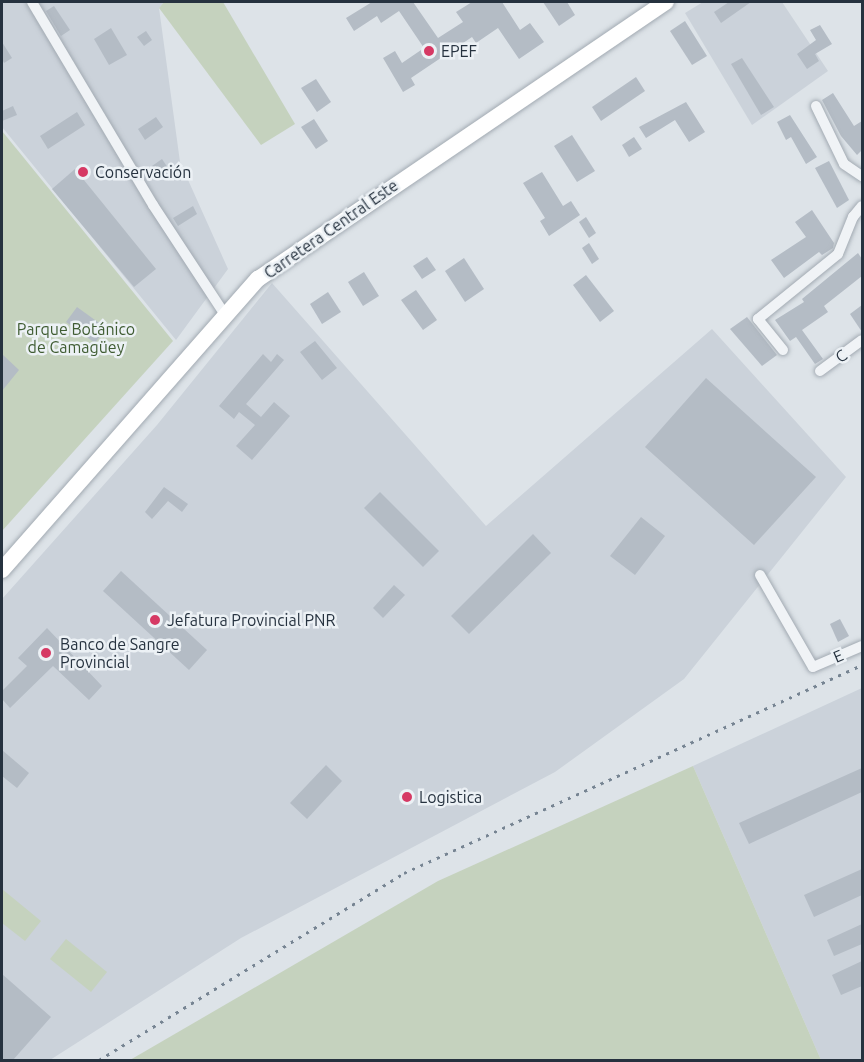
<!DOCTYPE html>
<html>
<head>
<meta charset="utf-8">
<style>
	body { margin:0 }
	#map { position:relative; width:864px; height:1062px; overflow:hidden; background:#dde3e8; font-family:Ubuntu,sans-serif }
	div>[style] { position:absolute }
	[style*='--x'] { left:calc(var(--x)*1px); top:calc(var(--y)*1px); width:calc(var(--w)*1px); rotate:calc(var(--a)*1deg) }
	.built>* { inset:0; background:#cbd2da }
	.green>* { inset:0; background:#c5d2be }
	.building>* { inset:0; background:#b4bcc5 }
	.roads { filter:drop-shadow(0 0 2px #a2aab2) drop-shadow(0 0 2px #a2aab2) }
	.street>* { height:10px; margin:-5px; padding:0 5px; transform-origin:5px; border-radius:5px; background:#f0f3f6 }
	.primary>* { height:16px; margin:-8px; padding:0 8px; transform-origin:8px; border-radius:8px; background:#fff }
	.rail>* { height:3px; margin-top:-1.5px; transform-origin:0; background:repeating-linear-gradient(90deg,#768492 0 3px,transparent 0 9px) }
	.dots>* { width:16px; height:16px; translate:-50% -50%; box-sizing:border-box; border:3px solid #ecf1f5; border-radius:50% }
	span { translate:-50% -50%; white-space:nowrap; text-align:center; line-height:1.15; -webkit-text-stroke:5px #ecf1f5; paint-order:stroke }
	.poi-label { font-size:16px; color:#26323f }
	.left { translate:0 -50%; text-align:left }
	.street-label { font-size:16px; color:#26323f }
	.park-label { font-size:16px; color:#3f5c32 }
	.frame { position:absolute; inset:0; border:3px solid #26323f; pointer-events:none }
</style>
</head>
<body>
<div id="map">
	<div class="built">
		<i style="clip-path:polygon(2px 2px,164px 2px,159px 8px,180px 162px,228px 269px,176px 340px,2px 127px)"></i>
		<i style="clip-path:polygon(703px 2px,782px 2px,828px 71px,752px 125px,685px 13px)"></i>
		<i style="clip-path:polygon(272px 283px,486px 526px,712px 329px,846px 477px,684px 679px,555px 772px,241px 938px,50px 1060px,2px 1060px,2px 599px,157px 425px)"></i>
		<i style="clip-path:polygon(862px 688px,862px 1060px,821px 1060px,693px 766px)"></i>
	</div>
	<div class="green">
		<i style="clip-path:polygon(164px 2px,223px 2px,295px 124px,261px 145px,159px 8px)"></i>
		<i style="clip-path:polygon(2px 131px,173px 341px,2px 531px)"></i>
		<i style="clip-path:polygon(693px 766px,821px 1060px,130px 1060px,438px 881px)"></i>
		<i style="clip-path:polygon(2px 889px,41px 921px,25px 941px,2px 923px)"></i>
		<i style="clip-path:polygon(66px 939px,107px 972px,91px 992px,50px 959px)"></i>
	</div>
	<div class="building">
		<i style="clip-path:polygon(372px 2px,413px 2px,438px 38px,463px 22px,456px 12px,472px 2px,502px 2px,520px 30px,530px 23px,544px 42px,519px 59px,498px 28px,476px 43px,472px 37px,411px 78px,415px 85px,403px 92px,383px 58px,395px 51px,402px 63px,424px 48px,399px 11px,381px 23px,377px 16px,354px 31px,346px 18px)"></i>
		<i style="clip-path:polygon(543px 2px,567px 2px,575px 15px,559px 26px)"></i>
		<i style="clip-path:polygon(729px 2px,751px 2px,721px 23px,714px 12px)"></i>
		<i style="clip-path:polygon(54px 6px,70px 30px,61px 36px,46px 11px)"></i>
		<i style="clip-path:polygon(685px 21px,707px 56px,692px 65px,670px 31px)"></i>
		<i style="clip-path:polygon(820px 25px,832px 44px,815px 54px,819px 61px,807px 69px,797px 54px,816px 40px,810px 30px)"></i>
		<i style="clip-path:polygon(111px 28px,127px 55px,109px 65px,94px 39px)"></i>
		<i style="clip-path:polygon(146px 31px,152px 40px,144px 46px,137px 37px)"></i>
		<i style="clip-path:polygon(2px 42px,12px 58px,4px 63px,2px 59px)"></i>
		<i style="clip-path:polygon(742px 58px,774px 107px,761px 115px,731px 64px)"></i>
		<i style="clip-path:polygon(636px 77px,645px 91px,601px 121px,592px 107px)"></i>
		<i style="clip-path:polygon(316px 79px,331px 102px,317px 112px,301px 88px)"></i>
		<i style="clip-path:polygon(833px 93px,854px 126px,862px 121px,862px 150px,857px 155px,841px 136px,822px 100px)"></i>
		<i style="clip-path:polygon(686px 102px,705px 132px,689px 142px,675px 120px,646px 138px,639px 127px)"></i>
		<i style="clip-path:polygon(13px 106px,17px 115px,2px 121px,2px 111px)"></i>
		<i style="clip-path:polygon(77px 112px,85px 125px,48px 149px,40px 136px)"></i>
		<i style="clip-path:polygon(790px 115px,817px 157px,806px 164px,791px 137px,786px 140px,777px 122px)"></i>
		<i style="clip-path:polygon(156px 117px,163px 127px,145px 140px,138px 129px)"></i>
		<i style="clip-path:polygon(314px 119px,328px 141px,316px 149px,301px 127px)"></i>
		<i style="clip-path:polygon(572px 135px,595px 171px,577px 182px,554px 146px)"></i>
		<i style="clip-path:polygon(634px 137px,642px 149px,629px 157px,622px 145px)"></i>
		<i style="clip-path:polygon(162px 159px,170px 171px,160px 178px,152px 166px)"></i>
		<i style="clip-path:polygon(829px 161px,849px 200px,837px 208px,815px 168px)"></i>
		<i style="clip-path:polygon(75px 169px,156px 269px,134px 287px,52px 189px)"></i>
		<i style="clip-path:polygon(542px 172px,563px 206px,571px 201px,580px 215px,549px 236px,540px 221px,545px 218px,523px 183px)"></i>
		<i style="clip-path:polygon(193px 206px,197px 214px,178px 226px,173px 218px)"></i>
		<i style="clip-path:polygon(812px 210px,834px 243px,833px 248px,822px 255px,819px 252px,784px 278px,771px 260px,806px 237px,795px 222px)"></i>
		<i style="clip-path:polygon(586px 217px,596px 233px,589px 238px,579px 222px)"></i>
		<i style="clip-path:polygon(589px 243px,599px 259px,592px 264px,582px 248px)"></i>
		<i style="clip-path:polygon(858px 253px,862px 259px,862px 276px,824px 306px,828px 312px,802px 330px,823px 359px,815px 364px,796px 337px,790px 341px,775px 320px,804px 302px,802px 299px)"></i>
		<i style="clip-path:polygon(427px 257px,436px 270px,422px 279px,413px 266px)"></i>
		<i style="clip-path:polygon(464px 258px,484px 289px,465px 302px,445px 271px)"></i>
		<i style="clip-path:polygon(364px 272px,379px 296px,363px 306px,348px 282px)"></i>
		<i style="clip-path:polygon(586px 275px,614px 311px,600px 322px,573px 285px)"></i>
		<i style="clip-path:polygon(416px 290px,437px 320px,423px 330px,401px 300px)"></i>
		<i style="clip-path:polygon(328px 292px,341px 312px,322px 324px,310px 304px)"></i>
		<i style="clip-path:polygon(862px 305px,862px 332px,850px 314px)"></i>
		<i style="clip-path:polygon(77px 307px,106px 328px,95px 343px,66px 322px)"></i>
		<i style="clip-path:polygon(747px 317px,777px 355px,762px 366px,730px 329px)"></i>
		<i style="clip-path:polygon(315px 341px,337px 368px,322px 380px,300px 352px)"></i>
		<i style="clip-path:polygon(2px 354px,19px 370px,2px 391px)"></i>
		<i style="clip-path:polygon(263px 354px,271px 362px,277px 354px,284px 360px,246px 404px,261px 417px,274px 402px,290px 416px,252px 460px,236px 446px,255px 425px,239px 412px,234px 419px,219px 406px)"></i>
		<i style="clip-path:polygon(706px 378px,816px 477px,754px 545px,645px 447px)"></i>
		<i style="clip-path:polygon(164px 487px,188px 504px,182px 512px,168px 501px,152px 519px,145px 512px)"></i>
		<i style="clip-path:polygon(380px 492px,439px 551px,423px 567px,364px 508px)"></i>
		<i style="clip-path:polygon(641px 517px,665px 536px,635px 575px,610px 556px)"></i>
		<i style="clip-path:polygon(533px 534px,551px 553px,469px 634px,451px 616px)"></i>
		<i style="clip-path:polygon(121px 571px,207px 650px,189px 670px,103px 591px)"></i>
		<i style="clip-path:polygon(394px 585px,405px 595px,383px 618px,373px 608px)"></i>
		<i style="clip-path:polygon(840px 619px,849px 636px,838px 642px,830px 624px)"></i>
		<i style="clip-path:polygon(47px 628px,102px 686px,89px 700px,53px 666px,10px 708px,2px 699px,2px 691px,27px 666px,18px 658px)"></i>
		<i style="clip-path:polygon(2px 750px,29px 773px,17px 788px,2px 776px)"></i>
		<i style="clip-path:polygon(326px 765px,342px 781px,307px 819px,290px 803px)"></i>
		<i style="clip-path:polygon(862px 768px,862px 792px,749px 844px,739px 823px)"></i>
		<i style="clip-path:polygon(862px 869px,862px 895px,814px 917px,804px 895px)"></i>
		<i style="clip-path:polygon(862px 924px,862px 944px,834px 956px,827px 940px)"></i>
		<i style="clip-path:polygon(862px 961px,862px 986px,841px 995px,832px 975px)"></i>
		<i style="clip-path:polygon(2px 974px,51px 1017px,13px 1060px,2px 1060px)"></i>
	</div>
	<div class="roads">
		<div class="street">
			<i style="--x:32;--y:2;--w:236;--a:59.2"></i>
			<i style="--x:153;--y:205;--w:133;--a:56.7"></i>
			<i style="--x:816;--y:106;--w:64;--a:64.2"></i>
			<i style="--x:844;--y:164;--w:22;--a:34"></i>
			<i style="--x:783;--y:350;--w:40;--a:-129"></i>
			<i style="--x:758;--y:319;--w:103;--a:-39.1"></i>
			<i style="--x:838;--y:254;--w:40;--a:-68"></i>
			<i style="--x:853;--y:217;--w:14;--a:-51"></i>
			<i style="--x:820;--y:371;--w:52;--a:-36.4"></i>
			<i style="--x:760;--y:575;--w:106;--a:60.1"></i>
			<i style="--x:813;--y:667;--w:53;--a:-23.2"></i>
		</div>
		<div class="primary">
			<i style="--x:2;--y:570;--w:388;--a:-48.7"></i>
			<i style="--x:258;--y:279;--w:493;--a:-34.2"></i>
		</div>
	</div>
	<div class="rail">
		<i style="--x:99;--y:1060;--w:358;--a:-31.5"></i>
		<i style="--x:404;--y:873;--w:503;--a:-24.43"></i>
	</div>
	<div class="dots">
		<i style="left:429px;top:51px;background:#d63964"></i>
		<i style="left:83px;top:172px;background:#d63964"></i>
		<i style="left:155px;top:620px;background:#d63964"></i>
		<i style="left:46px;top:653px;background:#d63964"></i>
		<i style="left:407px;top:797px;background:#d63964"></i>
	</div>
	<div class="poi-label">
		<span class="left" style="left:441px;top:51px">EPEF</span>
		<span class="left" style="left:95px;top:172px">Conservación</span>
		<span class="left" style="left:167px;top:620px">Jefatura Provincial PNR</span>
		<span class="left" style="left:60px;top:653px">Banco de Sangre<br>Provincial</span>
		<span class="left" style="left:419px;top:797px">Logistica</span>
	</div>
	<div class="street-label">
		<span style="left:331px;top:229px;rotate:-35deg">Carretera Central Este</span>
		<span style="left:841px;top:356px;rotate:-36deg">C</span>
		<span style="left:838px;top:656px;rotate:-23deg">E</span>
	</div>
	<div class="park-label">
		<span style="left:76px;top:338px">Parque Botánico<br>de Camagüey</span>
	</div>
	<div class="frame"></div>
</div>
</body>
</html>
